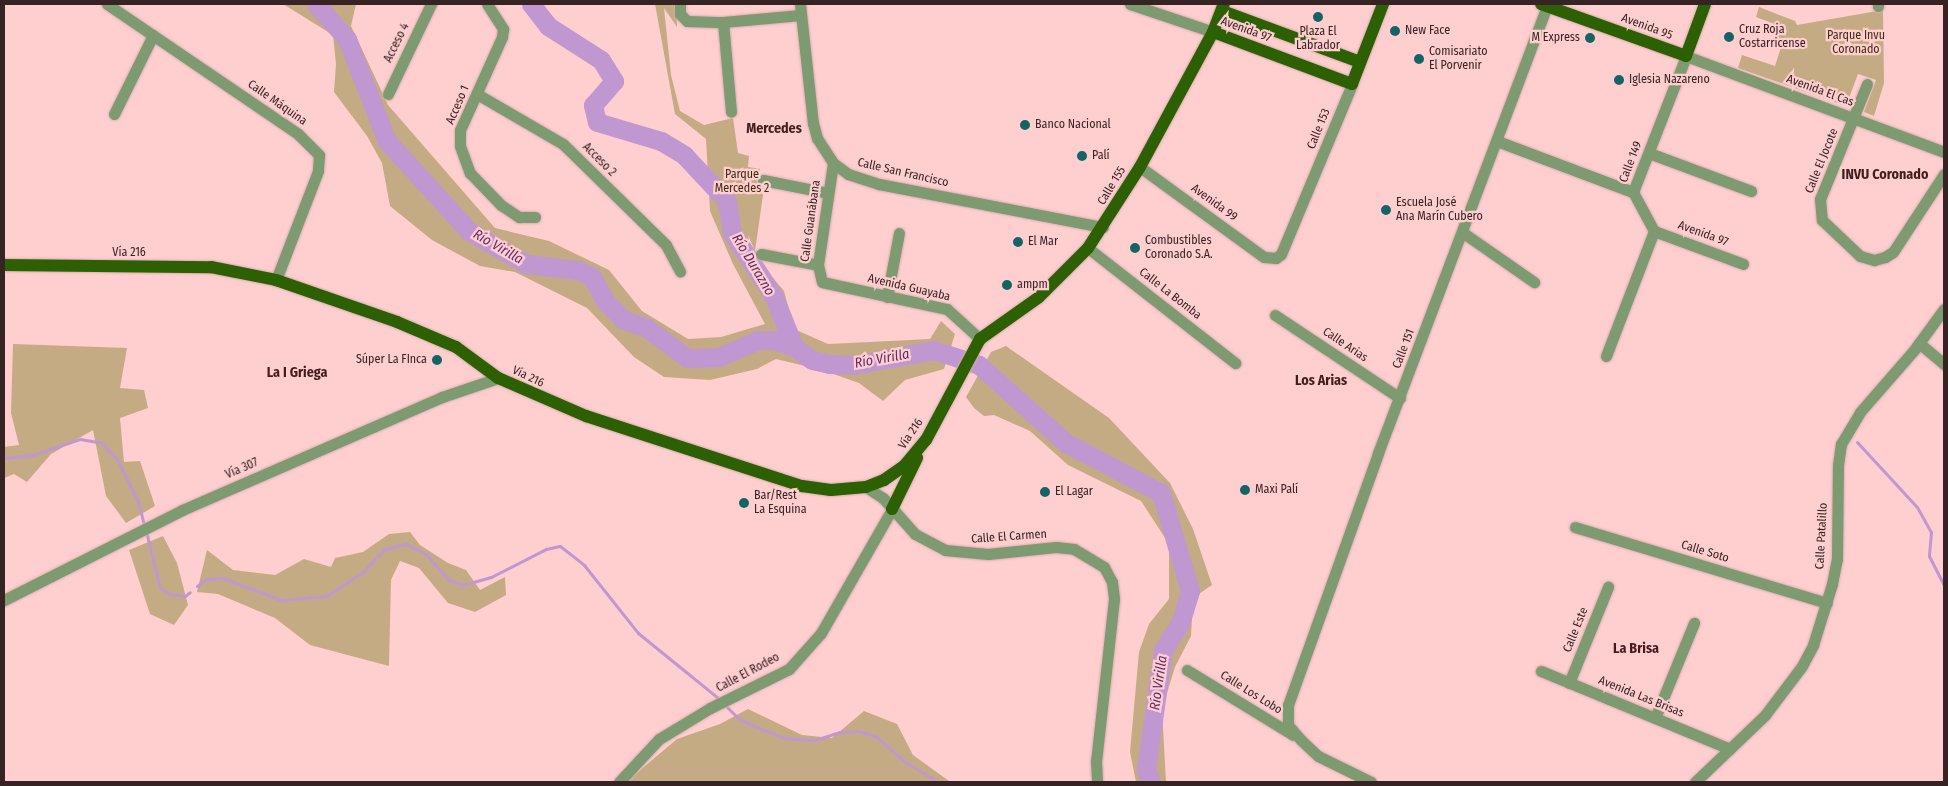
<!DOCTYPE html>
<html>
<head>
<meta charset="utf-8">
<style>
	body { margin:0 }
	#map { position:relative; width:1948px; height:786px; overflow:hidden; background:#ffcecf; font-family:"Fira Sans Condensed",sans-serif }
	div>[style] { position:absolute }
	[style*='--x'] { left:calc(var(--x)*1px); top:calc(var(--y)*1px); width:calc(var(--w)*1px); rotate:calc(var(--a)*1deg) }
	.green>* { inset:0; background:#c5ab84 }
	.stream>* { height:3px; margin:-1.5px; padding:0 1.5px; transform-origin:1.5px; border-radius:1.5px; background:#c097d0 }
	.river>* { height:19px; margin:-9.5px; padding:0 9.5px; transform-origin:9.5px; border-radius:9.5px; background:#c097d0 }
	.roads { filter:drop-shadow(0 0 1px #d7acad) drop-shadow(0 0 1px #d7acad) }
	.minor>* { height:11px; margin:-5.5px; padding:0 5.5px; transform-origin:5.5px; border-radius:5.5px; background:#7d9a70 }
	.major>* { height:12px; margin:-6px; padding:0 6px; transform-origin:6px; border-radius:6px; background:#2c6003 }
	.dots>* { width:14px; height:14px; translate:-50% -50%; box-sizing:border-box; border:2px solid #ffcecf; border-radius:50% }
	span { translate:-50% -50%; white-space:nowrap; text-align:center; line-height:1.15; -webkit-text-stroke:4.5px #ffcecf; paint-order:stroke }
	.street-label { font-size:12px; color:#362424 }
	.poi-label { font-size:12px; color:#362424 }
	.left { translate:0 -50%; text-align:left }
	.right { translate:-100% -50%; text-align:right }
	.park-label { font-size:12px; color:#3f2d12 }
	.neighbourhood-label { font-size:14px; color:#421d20; font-weight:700 }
	.water-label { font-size:14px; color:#5f2c70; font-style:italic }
	.frame { position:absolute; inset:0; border:5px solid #362424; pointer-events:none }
</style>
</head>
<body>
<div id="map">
	<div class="green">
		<i style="clip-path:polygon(283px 4px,356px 4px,351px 26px,388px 105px,495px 228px,549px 241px,609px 270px,642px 311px,688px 339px,721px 337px,765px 324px,733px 264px,710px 211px,706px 139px,675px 114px,655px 4px,676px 4px,677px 27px,664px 8px,671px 75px,680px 111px,704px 125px,733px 118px,738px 153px,749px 156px,748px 167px,760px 169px,756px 186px,764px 188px,755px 251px,748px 235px,751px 252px,784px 291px,794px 329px,828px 344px,870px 342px,930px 339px,941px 321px,955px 334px,944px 369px,905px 380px,883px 401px,859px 383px,822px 370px,776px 359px,757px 369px,710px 380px,664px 377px,634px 357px,587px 308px,515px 272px,480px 266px,432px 240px,390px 206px,382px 163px,367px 136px,334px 92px,336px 64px,333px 35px)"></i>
		<i style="clip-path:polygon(1759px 7px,1795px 21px,1797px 25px,1883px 10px,1884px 83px,1874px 116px,1864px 112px,1876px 80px,1858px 74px,1846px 106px,1738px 68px,1742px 55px,1775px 66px,1781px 47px,1775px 41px,1780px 26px,1756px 17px)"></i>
		<i style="clip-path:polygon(13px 344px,127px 348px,120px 388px,144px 390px,148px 408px,120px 418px,124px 462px,140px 461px,155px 506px,126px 523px,106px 496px,93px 430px,51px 454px,27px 482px,14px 474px,4px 478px,4px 447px,19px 445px,11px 413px)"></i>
		<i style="clip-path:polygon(1006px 346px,1109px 418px,1170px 483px,1193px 529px,1212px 585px,1193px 598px,1191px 636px,1175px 667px,1162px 709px,1166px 782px,1136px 782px,1130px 752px,1139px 652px,1149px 624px,1169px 599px,1169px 544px,1141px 501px,1068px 465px,1030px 431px,994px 415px,984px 416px,974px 408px,966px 397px,991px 352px)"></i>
		<i style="clip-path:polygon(410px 532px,420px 545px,448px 563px,466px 570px,480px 590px,505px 577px,506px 595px,475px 612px,448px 603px,419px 568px,400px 561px,391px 580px,389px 666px,310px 645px,275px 618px,218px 594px,197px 592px,207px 550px,233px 570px,275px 575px,304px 559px,331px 567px,335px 558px,363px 552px,389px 534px)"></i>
		<i style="clip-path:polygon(163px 536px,177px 563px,188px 605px,174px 625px,150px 614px,129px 550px)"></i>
		<i style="clip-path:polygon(748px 709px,802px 735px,832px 738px,864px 711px,897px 724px,913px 755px,949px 781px,1010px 782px,626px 782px,677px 739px,720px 724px)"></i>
	</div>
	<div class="stream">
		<i style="--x:1857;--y:442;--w:88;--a:47.3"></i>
		<i style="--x:1917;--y:507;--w:29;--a:61"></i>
		<i style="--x:1931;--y:532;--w:24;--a:95"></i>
		<i style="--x:1929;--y:556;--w:34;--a:63"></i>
		<i style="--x:4;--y:458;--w:29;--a:-6"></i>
		<i style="--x:33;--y:455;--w:50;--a:-18.8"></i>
		<i style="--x:80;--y:439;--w:22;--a:10"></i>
		<i style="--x:102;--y:443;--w:22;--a:47"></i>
		<i style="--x:117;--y:459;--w:47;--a:63.4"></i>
		<i style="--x:138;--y:501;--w:25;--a:76"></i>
		<i style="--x:146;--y:531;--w:59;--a:76.2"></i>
		<i style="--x:160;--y:588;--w:12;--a:31"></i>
		<i style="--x:170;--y:594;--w:15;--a:8"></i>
		<i style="--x:185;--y:596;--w:6;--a:-39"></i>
		<i style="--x:197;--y:586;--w:11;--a:-38"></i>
		<i style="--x:206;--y:579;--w:17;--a:-3"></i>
		<i style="--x:223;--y:578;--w:62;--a:20.8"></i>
		<i style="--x:281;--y:600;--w:45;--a:-5.1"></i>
		<i style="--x:326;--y:596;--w:43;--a:-32.6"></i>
		<i style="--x:362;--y:573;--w:33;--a:-47"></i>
		<i style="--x:384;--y:549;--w:23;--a:-13"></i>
		<i style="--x:406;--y:544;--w:22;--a:27"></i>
		<i style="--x:426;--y:554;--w:35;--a:49"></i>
		<i style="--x:449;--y:580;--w:15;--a:20"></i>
		<i style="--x:463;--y:585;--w:29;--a:-16"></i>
		<i style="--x:491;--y:577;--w:62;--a:-27"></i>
		<i style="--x:546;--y:549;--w:14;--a:-12"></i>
		<i style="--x:560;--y:546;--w:31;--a:38"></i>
		<i style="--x:584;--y:565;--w:87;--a:51.5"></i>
		<i style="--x:638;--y:633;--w:103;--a:39.1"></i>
		<i style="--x:727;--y:707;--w:18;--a:45"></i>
		<i style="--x:740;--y:720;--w:48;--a:22.2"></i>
		<i style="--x:784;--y:738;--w:31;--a:4"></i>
		<i style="--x:815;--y:740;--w:26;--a:-18"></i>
		<i style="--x:840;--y:732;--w:19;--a:-3"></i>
		<i style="--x:859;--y:731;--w:19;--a:18"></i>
		<i style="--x:877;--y:737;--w:38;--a:42"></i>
		<i style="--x:905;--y:762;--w:39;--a:31"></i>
	</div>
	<div class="river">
		<i style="--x:316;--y:4;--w:47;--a:48.5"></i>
		<i style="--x:347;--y:39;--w:110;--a:68.6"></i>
		<i style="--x:387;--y:141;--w:122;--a:47.7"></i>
		<i style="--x:469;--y:231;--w:66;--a:30.1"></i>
		<i style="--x:526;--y:264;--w:52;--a:6.6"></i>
		<i style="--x:578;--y:270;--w:16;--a:27"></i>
		<i style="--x:592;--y:277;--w:29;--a:61"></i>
		<i style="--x:606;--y:302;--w:25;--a:45"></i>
		<i style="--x:624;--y:320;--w:24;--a:19"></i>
		<i style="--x:647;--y:328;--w:50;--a:36.9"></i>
		<i style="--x:687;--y:358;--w:32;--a:-2"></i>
		<i style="--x:719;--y:357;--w:43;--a:-23.6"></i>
		<i style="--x:758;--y:340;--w:17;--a:0"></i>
		<i style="--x:775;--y:340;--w:20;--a:20"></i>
		<i style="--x:794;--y:347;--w:22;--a:36"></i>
		<i style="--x:812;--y:360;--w:17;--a:13"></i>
		<i style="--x:829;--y:364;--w:24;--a:2"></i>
		<i style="--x:853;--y:365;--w:82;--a:-10.5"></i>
		<i style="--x:934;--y:350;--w:47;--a:18.4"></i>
		<i style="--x:979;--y:365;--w:117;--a:41.9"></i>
		<i style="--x:1066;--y:443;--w:107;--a:27.8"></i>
		<i style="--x:1161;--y:493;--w:102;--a:73.5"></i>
		<i style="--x:1190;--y:591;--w:34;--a:107"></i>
		<i style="--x:1180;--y:623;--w:32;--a:122"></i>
		<i style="--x:1163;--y:650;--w:121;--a:98.1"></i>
		<i style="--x:1146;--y:770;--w:13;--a:67"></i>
		<i style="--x:531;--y:4;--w:28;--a:52"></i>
		<i style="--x:548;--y:26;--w:63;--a:32.7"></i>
		<i style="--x:601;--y:60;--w:25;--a:58"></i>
		<i style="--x:614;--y:81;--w:32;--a:131"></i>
		<i style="--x:593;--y:105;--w:17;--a:77"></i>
		<i style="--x:597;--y:122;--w:67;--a:16.5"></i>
		<i style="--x:661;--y:141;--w:27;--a:31"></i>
		<i style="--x:684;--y:155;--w:63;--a:46.9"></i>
		<i style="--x:727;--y:201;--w:32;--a:81"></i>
		<i style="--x:732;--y:233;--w:77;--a:56.7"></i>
		<i style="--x:774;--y:297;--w:54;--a:68.2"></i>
	</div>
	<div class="roads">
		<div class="minor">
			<i style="--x:107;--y:4;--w:231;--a:34.2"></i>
			<i style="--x:298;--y:134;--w:30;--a:45"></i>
			<i style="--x:319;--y:155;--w:16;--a:94"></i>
			<i style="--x:318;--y:171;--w:117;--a:111.1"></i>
			<i style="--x:487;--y:4;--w:30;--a:57"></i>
			<i style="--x:503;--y:29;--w:8;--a:97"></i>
			<i style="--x:502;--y:37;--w:102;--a:114.3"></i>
			<i style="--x:460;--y:130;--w:16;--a:90"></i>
			<i style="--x:460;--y:146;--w:29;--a:70"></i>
			<i style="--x:470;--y:173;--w:45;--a:45.9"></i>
			<i style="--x:501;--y:205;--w:22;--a:34"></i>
			<i style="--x:519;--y:217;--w:16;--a:0"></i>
			<i style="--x:680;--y:4;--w:10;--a:90"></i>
			<i style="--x:680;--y:14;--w:10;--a:45"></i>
			<i style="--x:687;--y:21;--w:36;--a:2"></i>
			<i style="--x:723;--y:22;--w:78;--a:-5.1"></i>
			<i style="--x:800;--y:4;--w:120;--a:83.8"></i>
			<i style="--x:813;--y:123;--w:16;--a:75"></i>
			<i style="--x:817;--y:138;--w:30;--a:57"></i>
			<i style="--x:833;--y:163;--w:19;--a:36"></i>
			<i style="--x:848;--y:174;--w:33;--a:18"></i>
			<i style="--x:879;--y:184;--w:228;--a:10.9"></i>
			<i style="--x:1130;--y:4;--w:88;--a:18.6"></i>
			<i style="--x:1878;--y:6;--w:2;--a:-90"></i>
			<i style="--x:723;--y:22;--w:90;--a:84.9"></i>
			<i style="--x:1867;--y:84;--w:124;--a:112.2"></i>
			<i style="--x:1820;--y:199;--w:21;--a:85"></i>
			<i style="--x:1822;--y:220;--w:52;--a:43.5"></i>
			<i style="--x:1860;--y:256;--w:15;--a:16"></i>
			<i style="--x:1874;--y:260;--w:11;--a:-15"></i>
			<i style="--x:1885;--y:257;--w:9;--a:-32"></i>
			<i style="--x:1893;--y:252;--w:93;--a:-56.8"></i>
			<i style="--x:388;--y:94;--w:100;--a:-64.5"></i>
			<i style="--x:477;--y:94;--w:99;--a:30.2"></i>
			<i style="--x:563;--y:144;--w:144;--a:44.4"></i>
			<i style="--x:666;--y:245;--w:30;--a:62"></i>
			<i style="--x:114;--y:114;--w:88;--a:-63.7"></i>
			<i style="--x:1497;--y:141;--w:145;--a:20.6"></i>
			<i style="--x:1649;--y:153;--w:109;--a:20.4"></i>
			<i style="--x:833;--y:163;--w:103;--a:98.4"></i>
			<i style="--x:818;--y:265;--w:17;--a:77"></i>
			<i style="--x:822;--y:282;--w:128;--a:12.2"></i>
			<i style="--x:947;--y:309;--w:45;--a:42.3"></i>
			<i style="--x:1140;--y:167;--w:153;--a:36"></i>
			<i style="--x:1264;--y:257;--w:12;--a:5"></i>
			<i style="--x:1276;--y:258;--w:6;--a:-39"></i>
			<i style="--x:1281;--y:254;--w:184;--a:-67.3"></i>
			<i style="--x:763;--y:180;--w:66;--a:11.3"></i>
			<i style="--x:1654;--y:231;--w:95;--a:20.3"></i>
			<i style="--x:1462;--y:232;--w:88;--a:34.8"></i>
			<i style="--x:1088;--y:248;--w:187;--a:38"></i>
			<i style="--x:761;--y:254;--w:58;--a:10.9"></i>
			<i style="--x:887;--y:297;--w:65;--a:-79.4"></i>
			<i style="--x:1275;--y:315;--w:150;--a:33.6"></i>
			<i style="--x:1919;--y:343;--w:33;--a:40"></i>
			<i style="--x:1606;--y:356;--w:134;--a:-69"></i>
			<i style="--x:1654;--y:231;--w:44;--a:-118.3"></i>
			<i style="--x:1633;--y:192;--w:146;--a:-68.7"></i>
			<i style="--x:1686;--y:56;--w:275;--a:20.4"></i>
			<i style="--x:866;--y:487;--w:20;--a:33"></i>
			<i style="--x:883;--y:498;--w:48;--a:48.4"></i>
			<i style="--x:915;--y:534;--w:34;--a:28"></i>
			<i style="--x:945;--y:550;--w:43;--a:5.3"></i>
			<i style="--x:988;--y:554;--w:68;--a:-5.9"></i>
			<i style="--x:1056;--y:547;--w:18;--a:6"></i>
			<i style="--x:1074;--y:549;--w:35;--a:31"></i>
			<i style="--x:1104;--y:567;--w:17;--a:62"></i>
			<i style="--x:1112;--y:582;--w:17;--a:83"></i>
			<i style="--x:1114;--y:599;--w:163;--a:96.3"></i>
			<i style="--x:1096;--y:761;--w:21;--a:87"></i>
			<i style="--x:1575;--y:527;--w:263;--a:16.8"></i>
			<i style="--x:4;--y:600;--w:199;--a:-26.8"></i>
			<i style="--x:182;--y:510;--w:283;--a:-23.5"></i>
			<i style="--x:442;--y:397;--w:59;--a:-18.7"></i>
			<i style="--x:1187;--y:670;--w:124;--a:31.5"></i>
			<i style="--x:1541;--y:671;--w:204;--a:22.4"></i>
			<i style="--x:1569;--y:683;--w:104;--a:-67.9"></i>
			<i style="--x:1655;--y:718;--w:103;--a:-67.7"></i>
			<i style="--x:619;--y:782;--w:59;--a:-47.1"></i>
			<i style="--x:659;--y:739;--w:60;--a:-31.3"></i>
			<i style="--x:710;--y:708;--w:88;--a:-26.3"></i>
			<i style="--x:789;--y:669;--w:48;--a:-48.4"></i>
			<i style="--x:821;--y:633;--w:143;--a:-60.2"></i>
			<i style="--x:1371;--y:782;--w:59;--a:-153.9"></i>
			<i style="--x:1318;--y:756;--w:23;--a:-137"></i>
			<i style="--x:1301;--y:740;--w:20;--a:-131"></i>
			<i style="--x:1288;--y:725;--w:20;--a:-90"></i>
			<i style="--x:1288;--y:705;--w:268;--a:-70.3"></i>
			<i style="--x:1378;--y:453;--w:480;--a:-69.3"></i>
			<i style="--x:1695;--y:782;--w:97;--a:-43.7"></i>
			<i style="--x:1765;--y:715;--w:61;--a:-52.9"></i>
			<i style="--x:1802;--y:666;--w:24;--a:-62"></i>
			<i style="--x:1813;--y:645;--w:64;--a:-72.7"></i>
			<i style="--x:1832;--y:584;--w:25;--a:-79"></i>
			<i style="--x:1837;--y:559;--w:94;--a:-89.4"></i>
			<i style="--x:1838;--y:465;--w:21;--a:-82"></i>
			<i style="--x:1841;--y:444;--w:37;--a:-59"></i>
			<i style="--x:1860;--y:412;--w:82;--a:-48.9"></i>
			<i style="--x:1914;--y:350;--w:51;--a:-53.8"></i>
		</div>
		<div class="major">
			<i style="--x:1541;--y:4;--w:154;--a:19.7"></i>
			<i style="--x:1686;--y:56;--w:55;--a:-69.9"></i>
			<i style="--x:1222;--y:11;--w:147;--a:20.3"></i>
			<i style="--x:1213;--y:32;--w:148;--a:20.5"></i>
			<i style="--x:1352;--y:84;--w:86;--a:-68.8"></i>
			<i style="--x:4;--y:265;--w:207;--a:0.6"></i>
			<i style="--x:211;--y:267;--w:66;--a:11.3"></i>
			<i style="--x:276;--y:280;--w:128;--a:19.1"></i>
			<i style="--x:397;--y:322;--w:64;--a:23"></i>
			<i style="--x:456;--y:347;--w:52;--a:36.4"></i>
			<i style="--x:498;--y:378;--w:96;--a:23.4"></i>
			<i style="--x:586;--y:416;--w:227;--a:18"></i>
			<i style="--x:802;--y:486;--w:29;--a:8"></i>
			<i style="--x:831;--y:490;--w:35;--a:-5"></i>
			<i style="--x:866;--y:487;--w:19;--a:-21"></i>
			<i style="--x:884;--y:480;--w:24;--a:-35"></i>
			<i style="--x:904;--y:466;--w:34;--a:-50"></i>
			<i style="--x:926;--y:440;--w:115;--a:-61.9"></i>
			<i style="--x:980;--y:339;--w:72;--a:-35.4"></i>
			<i style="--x:1039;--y:297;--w:69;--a:-45"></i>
			<i style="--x:1088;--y:248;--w:96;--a:-57.3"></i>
			<i style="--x:1140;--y:167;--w:153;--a:-61.6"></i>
			<i style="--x:1213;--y:32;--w:30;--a:-69"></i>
			<i style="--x:892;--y:509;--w:57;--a:-63.9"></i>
		</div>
	</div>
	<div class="dots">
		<i style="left:1318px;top:17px;background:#146465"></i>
		<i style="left:1395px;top:31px;background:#146465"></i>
		<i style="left:1729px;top:37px;background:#146465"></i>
		<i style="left:1590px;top:38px;background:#146465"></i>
		<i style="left:1419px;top:59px;background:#146465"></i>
		<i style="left:1619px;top:80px;background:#146465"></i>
		<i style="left:1025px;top:125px;background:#146465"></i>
		<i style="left:1082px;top:156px;background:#146465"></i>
		<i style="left:1386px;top:210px;background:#146465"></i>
		<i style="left:1018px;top:242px;background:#146465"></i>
		<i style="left:1135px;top:248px;background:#146465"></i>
		<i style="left:1007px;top:285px;background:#146465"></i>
		<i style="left:437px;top:360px;background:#146465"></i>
		<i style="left:1245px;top:490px;background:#146465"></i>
		<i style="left:1045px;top:492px;background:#146465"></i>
		<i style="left:744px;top:503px;background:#146465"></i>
	</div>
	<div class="street-label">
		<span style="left:1647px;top:27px;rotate:20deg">Avenida 95</span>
		<span style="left:1246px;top:30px;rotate:20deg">Avenida 97</span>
		<span style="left:397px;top:43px;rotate:-64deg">Acceso 4</span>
		<span style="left:1820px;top:91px;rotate:20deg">Avenida El Cas</span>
		<span style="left:277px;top:103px;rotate:35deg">Calle Máquina</span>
		<span style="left:458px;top:105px;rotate:-67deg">Acceso 1</span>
		<span style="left:1319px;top:129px;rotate:-68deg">Calle 153</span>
		<span style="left:599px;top:160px;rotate:45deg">Acceso 2</span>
		<span style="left:1822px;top:161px;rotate:-68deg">Calle El Jocote</span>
		<span style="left:1631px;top:162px;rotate:-69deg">Calle 149</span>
		<span style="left:903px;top:173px;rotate:13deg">Calle San Francisco</span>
		<span style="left:1112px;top:186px;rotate:-59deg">Calle 155</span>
		<span style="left:1214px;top:203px;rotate:36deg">Avenida 99</span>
		<span style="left:811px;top:221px;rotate:-82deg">Calle Guanábana</span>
		<span style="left:1703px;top:234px;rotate:20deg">Avenida 97</span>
		<span style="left:129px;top:253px">Vía 216</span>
		<span style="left:909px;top:288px;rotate:13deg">Avenida Guayaba</span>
		<span style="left:1170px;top:294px;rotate:38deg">Calle La Bomba</span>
		<span style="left:1345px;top:345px;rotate:34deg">Calle Arias</span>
		<span style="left:1404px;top:349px;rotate:-69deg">Calle 151</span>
		<span style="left:528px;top:377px;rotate:25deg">Vía 216</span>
		<span style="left:911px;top:434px;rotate:-56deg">Vía 216</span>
		<span style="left:242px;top:469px;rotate:-23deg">Vía 307</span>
		<span style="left:1822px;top:536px;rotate:-87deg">Calle Patalillo</span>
		<span style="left:1009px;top:537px;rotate:-4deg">Calle El Carmen</span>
		<span style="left:1705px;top:552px;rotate:17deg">Calle Soto</span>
		<span style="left:1576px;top:630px;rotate:-68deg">Calle Este</span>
		<span style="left:748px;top:673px;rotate:-28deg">Calle El Rodeo</span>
		<span style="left:1251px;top:693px;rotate:32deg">Calle Los Lobo</span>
		<span style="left:1641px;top:697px;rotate:22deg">Avenida Las Brisas</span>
	</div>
	<div class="poi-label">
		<span class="left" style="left:1739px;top:37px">Cruz Roja<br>Costarricense</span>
		<span class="left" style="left:1405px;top:31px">New Face</span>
		<span style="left:1318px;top:39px">Plaza El<br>Labrador</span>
		<span class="right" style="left:1580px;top:38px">M Express</span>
		<span class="left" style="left:1429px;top:59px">Comisariato<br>El Porvenir</span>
		<span class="left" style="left:1629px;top:80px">Iglesia Nazareno</span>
		<span class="left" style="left:1035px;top:125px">Banco Nacional</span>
		<span class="left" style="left:1092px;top:156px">Palí</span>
		<span class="left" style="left:1396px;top:210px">Escuela José<br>Ana Marín Cubero</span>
		<span class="left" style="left:1145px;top:248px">Combustibles<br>Coronado S.A.</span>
		<span class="left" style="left:1028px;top:242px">El Mar</span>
		<span class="left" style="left:1017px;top:285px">ampm</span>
		<span class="right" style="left:427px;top:360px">Súper La FInca</span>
		<span class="left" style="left:1255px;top:490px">Maxi Palí</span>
		<span class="left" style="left:1055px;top:492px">El Lagar</span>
		<span class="left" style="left:754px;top:503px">Bar/Rest<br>La Esquina</span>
	</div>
	<div class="park-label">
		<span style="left:1856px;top:43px">Parque Invu<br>Coronado</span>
		<span style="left:742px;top:182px">Parque<br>Mercedes 2</span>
	</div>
	<div class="neighbourhood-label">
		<span style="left:774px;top:129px">Mercedes</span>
		<span style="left:1885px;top:175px">INVU Coronado</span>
		<span style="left:297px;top:373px">La I Griega</span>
		<span style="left:1321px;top:381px">Los Arias</span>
		<span style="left:1636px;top:649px">La Brisa</span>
	</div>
	<div class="water-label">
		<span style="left:498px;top:247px;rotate:30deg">Río Virilla</span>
		<span style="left:753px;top:265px;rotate:59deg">Río Durazno</span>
		<span style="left:882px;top:359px;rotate:-10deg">Río Virilla</span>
		<span style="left:1159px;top:683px;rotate:-82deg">Río Virilla</span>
	</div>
	<div class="frame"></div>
</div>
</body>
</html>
